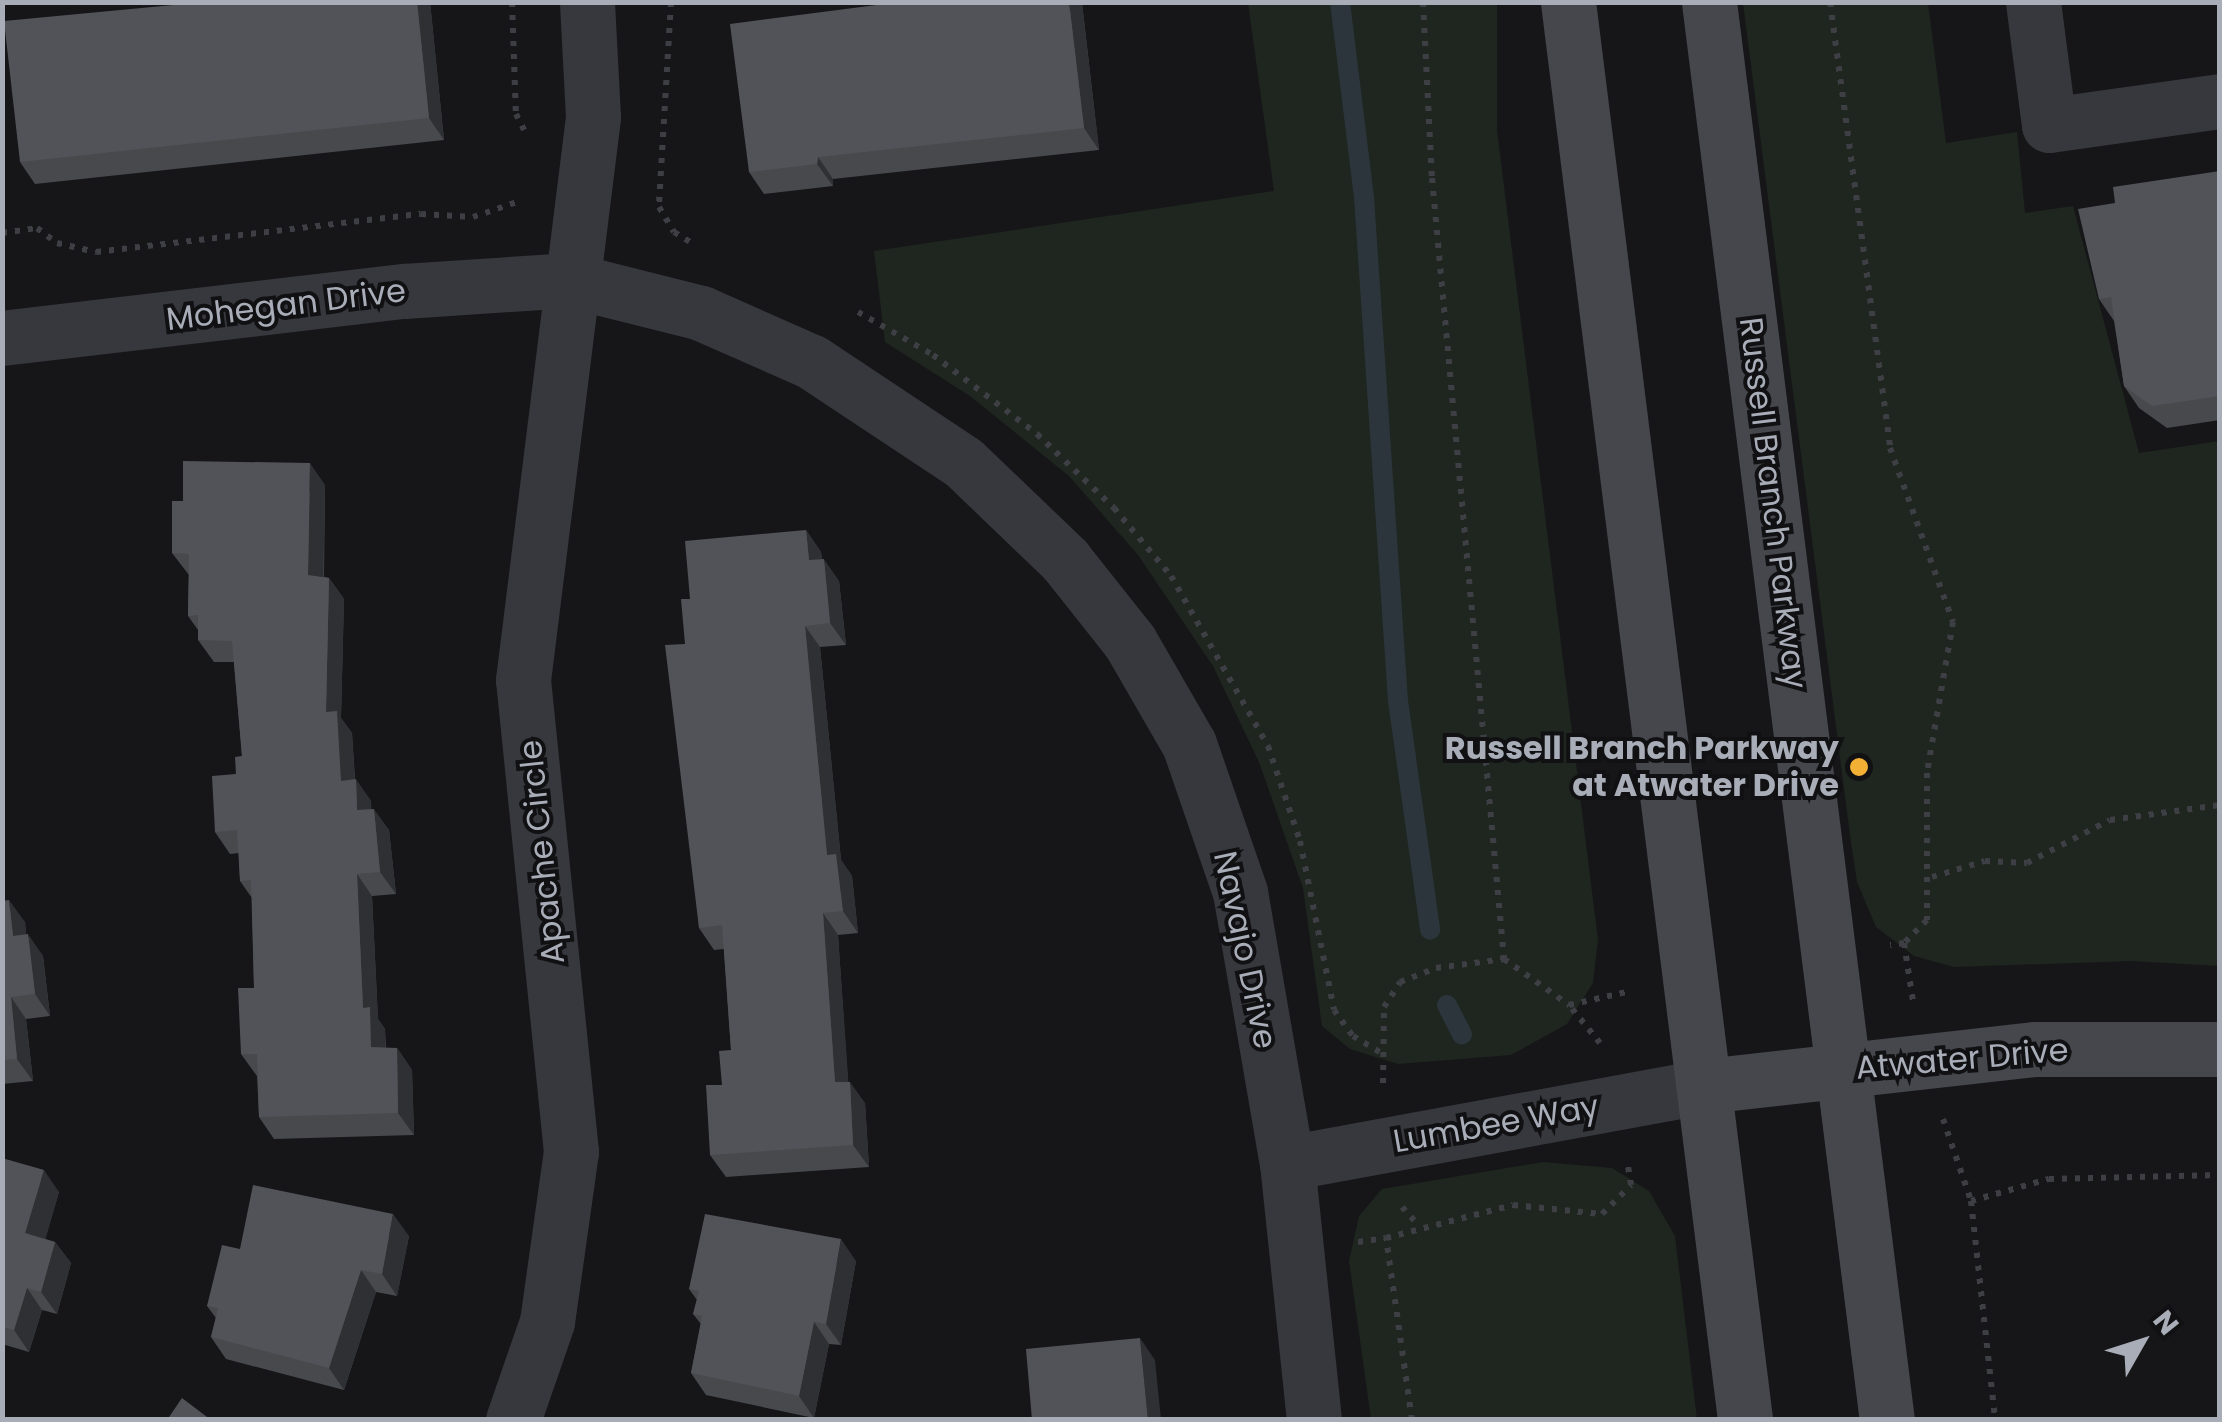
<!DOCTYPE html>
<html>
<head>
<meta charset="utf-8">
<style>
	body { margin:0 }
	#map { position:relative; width:2222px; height:1422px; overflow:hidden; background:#161618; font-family:Poppins,sans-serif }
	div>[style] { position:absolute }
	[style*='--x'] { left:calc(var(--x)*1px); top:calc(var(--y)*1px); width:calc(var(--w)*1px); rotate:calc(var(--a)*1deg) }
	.green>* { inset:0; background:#1e261f }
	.stream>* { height:20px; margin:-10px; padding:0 10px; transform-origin:10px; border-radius:10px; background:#2c353c }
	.path>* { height:6px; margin-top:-3px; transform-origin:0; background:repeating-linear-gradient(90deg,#3d3f44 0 5px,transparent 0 13px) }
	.street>* { height:55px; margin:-27.5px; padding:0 27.5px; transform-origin:27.5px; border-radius:27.5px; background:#37383d }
	.secondary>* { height:55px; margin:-27.5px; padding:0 27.5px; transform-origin:27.5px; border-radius:27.5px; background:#45474d }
	.wall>* { inset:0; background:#47494d }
	.shaded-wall>* { inset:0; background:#2f3033 }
	.building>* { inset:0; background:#525359 }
	.dots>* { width:28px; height:28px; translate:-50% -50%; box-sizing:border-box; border:5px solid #111113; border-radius:50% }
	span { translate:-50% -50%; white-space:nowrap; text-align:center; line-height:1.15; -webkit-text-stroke:8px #111113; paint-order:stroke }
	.street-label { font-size:32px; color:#a8adb8 }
	.poi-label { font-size:32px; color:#a8adb8; font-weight:700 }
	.right { translate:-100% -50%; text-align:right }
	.frame { position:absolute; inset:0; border:5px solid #a8adb8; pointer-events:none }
	.north { position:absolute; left:2092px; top:1292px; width:100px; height:100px; -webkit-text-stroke:8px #111113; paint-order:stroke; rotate:51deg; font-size:28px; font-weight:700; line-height:40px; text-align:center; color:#a8adb8 }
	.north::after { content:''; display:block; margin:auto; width:35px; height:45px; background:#a8adb8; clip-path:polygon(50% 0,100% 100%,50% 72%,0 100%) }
</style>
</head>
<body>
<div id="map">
	<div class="green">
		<i style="clip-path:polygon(1248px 3px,1497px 3px,1497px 130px,1598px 940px,1593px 983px,1567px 1024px,1511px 1055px,1398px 1064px,1350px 1049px,1322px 1026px,1303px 888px,1259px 762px,1213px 666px,1138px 555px,1069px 476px,970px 396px,885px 342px,874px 251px,1274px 191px)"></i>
		<i style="clip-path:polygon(1743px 3px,1928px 3px,1946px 143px,2017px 132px,2025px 213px,2073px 206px,2139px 453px,2219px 441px,2219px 966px,2133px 961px,1954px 967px,1914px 956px,1876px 927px,1857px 882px,1850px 835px)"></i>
		<i style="clip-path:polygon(1543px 1162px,1612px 1168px,1649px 1191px,1675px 1236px,1697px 1419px,1371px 1419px,1349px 1261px,1359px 1216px,1382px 1189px)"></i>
	</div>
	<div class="stream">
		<i style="--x:1340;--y:2;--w:196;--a:83"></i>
		<i style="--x:1364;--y:197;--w:505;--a:86.14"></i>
		<i style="--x:1398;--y:701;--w:231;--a:82"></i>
		<i style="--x:1447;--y:1005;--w:33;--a:63"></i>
	</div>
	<div class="path">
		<i style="--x:512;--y:2;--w:112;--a:88"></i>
		<i style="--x:516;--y:114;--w:22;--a:63"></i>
		<i style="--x:671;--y:2;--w:205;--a:93.4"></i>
		<i style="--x:659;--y:207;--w:29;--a:59"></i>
		<i style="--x:674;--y:232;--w:19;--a:32"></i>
		<i style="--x:1423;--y:2;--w:176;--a:87.1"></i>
		<i style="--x:1432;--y:178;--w:784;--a:84.73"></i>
		<i style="--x:1504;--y:959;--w:80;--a:35.3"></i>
		<i style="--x:1830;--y:2;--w:450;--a:82.3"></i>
		<i style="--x:1890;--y:448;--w:185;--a:70.1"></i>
		<i style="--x:1953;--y:622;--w:153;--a:99.8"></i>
		<i style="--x:1927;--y:773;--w:147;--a:90"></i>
		<i style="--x:1927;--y:920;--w:33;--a:135"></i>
		<i style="--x:1904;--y:943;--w:14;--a:172"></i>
		<i style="--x:2;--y:233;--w:35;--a:-8"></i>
		<i style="--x:37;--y:228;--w:25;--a:37"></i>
		<i style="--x:57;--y:243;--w:40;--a:13"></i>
		<i style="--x:96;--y:252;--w:327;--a:-6.7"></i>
		<i style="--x:421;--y:214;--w:52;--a:3.3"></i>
		<i style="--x:473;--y:217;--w:46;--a:-18.8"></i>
		<i style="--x:858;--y:312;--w:86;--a:29.8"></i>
		<i style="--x:933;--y:355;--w:131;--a:37.2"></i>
		<i style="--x:1037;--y:434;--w:107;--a:43.9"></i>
		<i style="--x:1114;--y:508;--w:89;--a:50"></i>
		<i style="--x:1171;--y:576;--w:196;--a:60.3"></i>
		<i style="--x:1268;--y:746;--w:100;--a:71.4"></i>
		<i style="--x:1300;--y:841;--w:172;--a:78.6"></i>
		<i style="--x:1334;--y:1010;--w:32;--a:54"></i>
		<i style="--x:1353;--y:1036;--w:31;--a:31"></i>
		<i style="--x:1932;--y:877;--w:55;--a:-16.8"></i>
		<i style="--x:1985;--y:861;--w:42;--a:2.7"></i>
		<i style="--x:2027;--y:863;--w:93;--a:-27.4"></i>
		<i style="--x:2110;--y:820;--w:111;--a:-7.8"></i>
		<i style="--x:1904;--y:943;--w:59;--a:81.2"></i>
		<i style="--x:1600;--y:1043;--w:49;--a:-129.2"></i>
		<i style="--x:1569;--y:1005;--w:64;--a:-12.7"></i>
		<i style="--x:1383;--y:1083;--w:76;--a:-89.2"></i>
		<i style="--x:1384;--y:1007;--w:30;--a:-57"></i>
		<i style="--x:1400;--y:982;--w:39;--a:-21"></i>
		<i style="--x:1436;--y:968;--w:69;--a:-7.5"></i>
		<i style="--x:1943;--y:1119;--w:87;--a:71.1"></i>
		<i style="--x:1971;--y:1201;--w:220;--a:83.7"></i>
		<i style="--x:1971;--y:1201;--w:81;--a:-15.8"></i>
		<i style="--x:2049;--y:1179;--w:171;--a:-1.3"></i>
		<i style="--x:1402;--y:1207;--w:24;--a:48"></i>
		<i style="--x:1358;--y:1242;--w:28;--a:-8"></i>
		<i style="--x:1412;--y:1420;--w:184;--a:-98.1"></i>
		<i style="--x:1386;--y:1238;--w:131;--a:-14.6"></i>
		<i style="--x:1513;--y:1205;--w:89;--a:5.8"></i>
		<i style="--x:1602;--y:1214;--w:41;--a:-45"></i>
		<i style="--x:1631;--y:1185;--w:20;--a:-99"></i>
	</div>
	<div class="street">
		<i style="--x:2033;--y:2;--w:124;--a:82.6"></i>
		<i style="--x:2049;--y:125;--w:173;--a:-8"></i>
		<i style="--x:2;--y:338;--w:405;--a:-6.7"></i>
		<i style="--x:404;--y:291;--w:166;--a:-3.8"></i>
		<i style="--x:570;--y:280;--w:135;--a:14.1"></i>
		<i style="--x:701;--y:313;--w:121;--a:23.8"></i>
		<i style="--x:812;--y:362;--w:182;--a:33.6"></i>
		<i style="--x:964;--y:463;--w:140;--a:43.8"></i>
		<i style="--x:1065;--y:560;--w:105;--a:51.6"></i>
		<i style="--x:1130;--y:642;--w:118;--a:60"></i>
		<i style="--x:1189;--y:744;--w:157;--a:71"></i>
		<i style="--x:1240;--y:892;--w:275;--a:80.2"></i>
		<i style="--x:1287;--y:1163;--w:258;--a:84"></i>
		<i style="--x:1287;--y:1163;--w:425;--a:-10.4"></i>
		<i style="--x:513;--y:1420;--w:104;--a:-70.9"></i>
		<i style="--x:547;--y:1322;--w:172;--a:-82"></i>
		<i style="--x:571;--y:1152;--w:474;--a:-95.8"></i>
		<i style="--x:523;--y:680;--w:567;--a:-82.91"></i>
		<i style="--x:593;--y:117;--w:115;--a:-93"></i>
	</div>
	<div class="secondary">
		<i style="--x:1568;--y:2;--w:1429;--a:82.88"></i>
		<i style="--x:1709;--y:2;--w:1429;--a:82.85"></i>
		<i style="--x:1705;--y:1086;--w:333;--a:-6.4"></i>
		<i style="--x:2036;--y:1049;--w:184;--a:0"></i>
	</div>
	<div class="wall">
		<i style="clip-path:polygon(205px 2px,430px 2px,444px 140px,35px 184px,20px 162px)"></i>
		<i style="clip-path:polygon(1082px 3px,1099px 150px,833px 179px,833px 186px,764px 194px,749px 172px)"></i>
		<i style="clip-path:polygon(2220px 171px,2220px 420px,2167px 428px,2139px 408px,2124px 386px,2114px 321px,2099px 299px,2115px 203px)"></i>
		<i style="clip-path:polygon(325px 485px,324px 577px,329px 578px,344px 599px,341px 718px,352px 733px,355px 779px,371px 801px,371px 809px,389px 830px,396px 894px,372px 896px,378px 1019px,385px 1029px,386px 1048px,397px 1048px,412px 1070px,414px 1135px,274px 1139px,259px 1117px,257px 1076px,241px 1054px,254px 988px,252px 898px,240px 881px,239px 853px,230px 854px,215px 832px,242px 756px,234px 662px,214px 662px,198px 640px,198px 630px,188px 616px,189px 575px,172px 553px)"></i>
		<i style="clip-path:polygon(806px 530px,821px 552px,822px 560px,839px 581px,846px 645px,820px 647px,841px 860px,852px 876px,858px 933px,838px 935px,848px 1082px,865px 1103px,869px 1167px,726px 1177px,710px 1155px,722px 1085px,731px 1050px,724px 949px,714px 950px,699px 928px,685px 644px)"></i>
		<i style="clip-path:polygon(2px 901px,25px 922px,26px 934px,43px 956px,50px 1016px,26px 1019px,33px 1081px,2px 1084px)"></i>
		<i style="clip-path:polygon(2px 1158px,59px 1192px,45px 1239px,55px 1242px,71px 1263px,57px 1314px,42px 1310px,29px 1352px,2px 1344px)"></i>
		<i style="clip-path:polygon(409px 1236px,397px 1296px,376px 1292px,344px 1390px,226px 1359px,211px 1337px,216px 1318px,207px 1306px,240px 1249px)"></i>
		<i style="clip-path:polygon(856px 1261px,841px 1345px,829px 1344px,814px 1418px,706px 1395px,691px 1373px,701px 1324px,693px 1314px,697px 1300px,689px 1289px)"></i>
	</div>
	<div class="shaded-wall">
		<i style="clip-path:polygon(417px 2px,430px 2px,444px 140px,429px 118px)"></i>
		<i style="clip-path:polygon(1069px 2px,1082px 3px,1099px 150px,1084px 128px)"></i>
		<i style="clip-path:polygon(818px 157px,833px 179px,833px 186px,817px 164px)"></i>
		<i style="clip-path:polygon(310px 463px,325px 485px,323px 597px,308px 575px)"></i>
		<i style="clip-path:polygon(806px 530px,821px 552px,824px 582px,809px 560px)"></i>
		<i style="clip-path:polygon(824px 559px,839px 581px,846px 645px,830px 623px)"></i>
		<i style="clip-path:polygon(329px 578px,344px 599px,341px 718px,352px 733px,356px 803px,341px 781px,326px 712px)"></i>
		<i style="clip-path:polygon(805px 626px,820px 647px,841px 860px,852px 876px,858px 933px,843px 911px,827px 855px)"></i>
		<i style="clip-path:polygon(356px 779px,371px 801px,373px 832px,357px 810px)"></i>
		<i style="clip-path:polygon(374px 809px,389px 830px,396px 894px,380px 872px)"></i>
		<i style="clip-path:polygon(357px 874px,372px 896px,378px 1019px,385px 1029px,386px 1069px,371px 1047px,363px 1008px)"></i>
		<i style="clip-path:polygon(9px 900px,25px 922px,29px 958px,13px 936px)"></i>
		<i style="clip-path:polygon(823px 913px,838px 935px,850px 1104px,835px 1082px)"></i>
		<i style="clip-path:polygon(28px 934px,43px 956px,50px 1016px,35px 994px)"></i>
		<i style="clip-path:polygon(11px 997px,26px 1019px,33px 1081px,17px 1059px)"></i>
		<i style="clip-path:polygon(397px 1048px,412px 1070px,414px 1135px,398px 1113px)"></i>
		<i style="clip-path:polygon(850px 1082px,865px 1103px,869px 1167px,853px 1145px)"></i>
		<i style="clip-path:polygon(44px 1170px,59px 1192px,41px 1255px,25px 1233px)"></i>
		<i style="clip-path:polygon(393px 1214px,409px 1236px,397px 1296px,382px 1274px)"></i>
		<i style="clip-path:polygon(841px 1239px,856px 1261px,841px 1345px,826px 1324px)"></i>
		<i style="clip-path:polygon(55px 1242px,71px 1263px,57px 1314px,41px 1292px)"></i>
		<i style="clip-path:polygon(361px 1270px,376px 1292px,344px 1390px,329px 1368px)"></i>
		<i style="clip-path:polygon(27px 1288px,42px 1310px,29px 1352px,14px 1330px)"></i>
		<i style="clip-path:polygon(814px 1322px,829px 1344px,814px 1418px,799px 1396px)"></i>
		<i style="clip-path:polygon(1140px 1338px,1155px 1360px,1161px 1420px,1148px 1420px)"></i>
	</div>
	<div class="building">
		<i style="clip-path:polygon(205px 2px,417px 2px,429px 118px,20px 162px,4px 21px)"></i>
		<i style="clip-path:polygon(900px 2px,1069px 2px,1084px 128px,818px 157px,817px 164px,749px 172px,730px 24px)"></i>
		<i style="clip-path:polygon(2220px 171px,2220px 396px,2152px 406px,2124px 386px,2111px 297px,2099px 299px,2078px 209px,2115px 203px,2113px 187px)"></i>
		<i style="clip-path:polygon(183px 461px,310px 463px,308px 575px,329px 578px,326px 712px,337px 711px,341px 781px,356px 779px,357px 810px,374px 809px,380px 872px,357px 874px,363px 1008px,370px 1007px,371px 1047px,397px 1048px,398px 1113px,259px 1117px,257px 1054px,241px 1054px,238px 988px,254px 988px,251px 880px,240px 881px,237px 830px,215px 832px,212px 776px,236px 774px,235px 757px,242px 756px,232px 641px,198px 640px,198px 615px,188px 616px,189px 554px,172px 553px,172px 501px,183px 501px)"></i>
		<i style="clip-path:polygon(806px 530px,809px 560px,824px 559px,830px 623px,805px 626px,827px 855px,836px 854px,843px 911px,823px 913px,835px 1082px,850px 1082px,853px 1145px,710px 1155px,706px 1085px,722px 1085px,719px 1051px,731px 1050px,722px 925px,699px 928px,665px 645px,685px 644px,681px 599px,690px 599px,685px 541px)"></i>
		<i style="clip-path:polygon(9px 900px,13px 936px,28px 934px,35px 994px,11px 997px,17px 1059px,2px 1060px,2px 901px)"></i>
		<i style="clip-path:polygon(2px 1158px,44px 1170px,25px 1233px,55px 1242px,41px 1292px,27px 1288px,14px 1330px,2px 1327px)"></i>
		<i style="clip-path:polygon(253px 1185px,393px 1214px,382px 1274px,361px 1270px,329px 1368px,211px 1337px,218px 1308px,207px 1306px,222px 1245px,240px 1249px)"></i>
		<i style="clip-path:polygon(705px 1214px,841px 1239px,826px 1324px,814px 1322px,799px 1396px,691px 1373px,702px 1316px,693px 1314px,699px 1291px,689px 1289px)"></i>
		<i style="clip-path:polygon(1140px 1338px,1148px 1420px,1032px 1420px,1026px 1349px)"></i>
		<i style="clip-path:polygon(182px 1398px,211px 1420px,167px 1420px)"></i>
	</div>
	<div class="dots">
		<i style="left:1859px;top:767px;background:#f2b134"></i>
	</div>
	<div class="street-label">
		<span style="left:286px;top:305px;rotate:-7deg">Mohegan Drive</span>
		<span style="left:1773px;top:503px;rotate:83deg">Russell Branch Parkway</span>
		<span style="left:542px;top:852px;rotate:-96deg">Apache Circle</span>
		<span style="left:1245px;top:950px;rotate:78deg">Navajo Drive</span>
		<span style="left:1962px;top:1059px;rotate:-5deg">Atwater Drive</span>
		<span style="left:1496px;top:1124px;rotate:-10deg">Lumbee Way</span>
	</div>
	<div class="poi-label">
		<span class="right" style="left:1839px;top:767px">Russell Branch Parkway<br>at Atwater Drive</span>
	</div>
	<div class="frame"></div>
	<div class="north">N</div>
</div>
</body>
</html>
